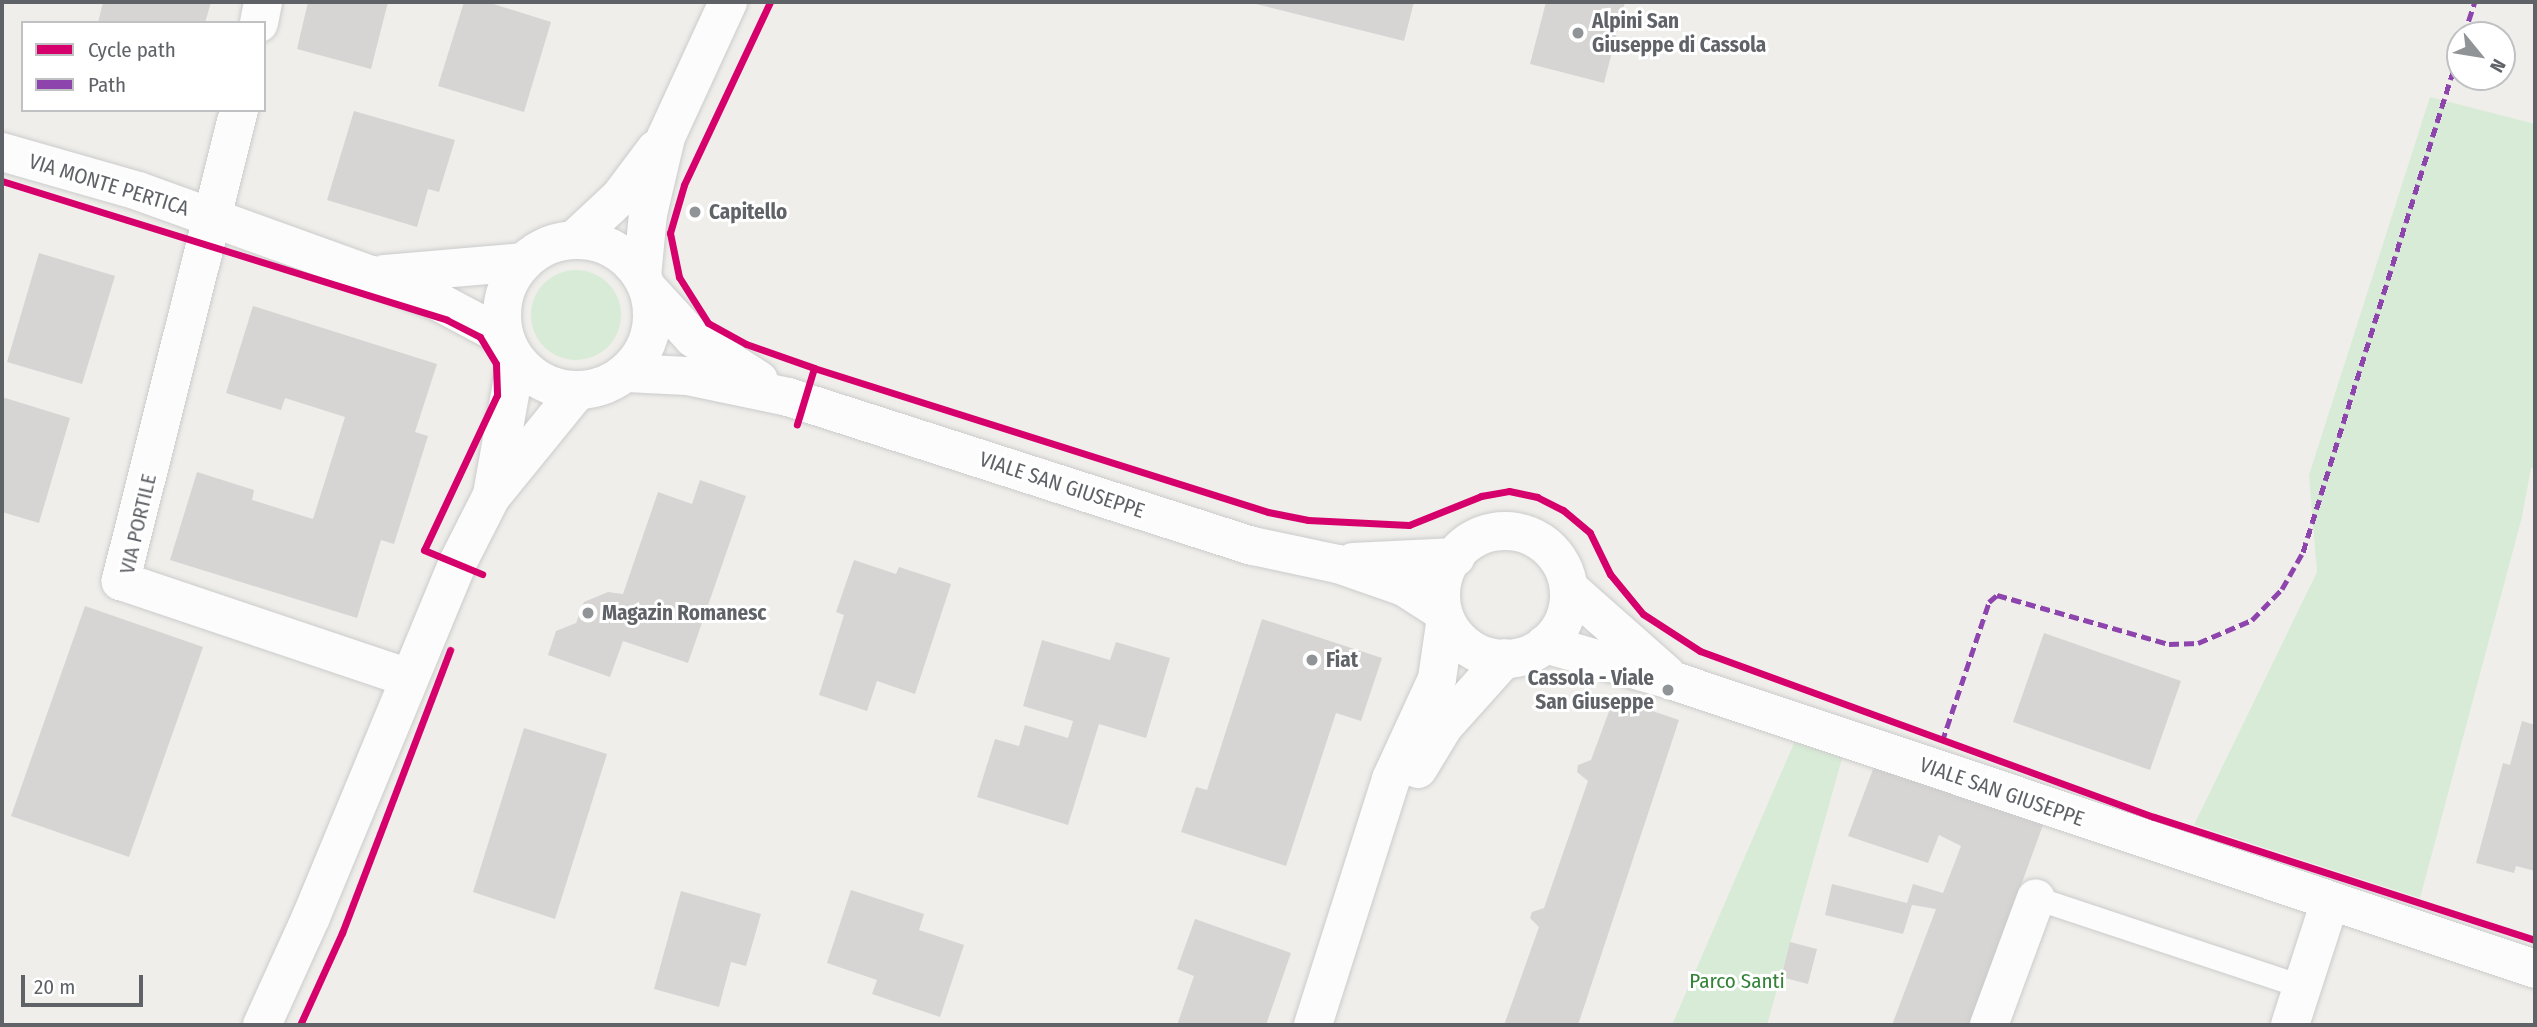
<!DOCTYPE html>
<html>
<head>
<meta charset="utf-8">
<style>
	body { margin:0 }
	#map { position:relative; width:2537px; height:1027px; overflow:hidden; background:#efeeea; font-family:"Fira Sans Condensed",sans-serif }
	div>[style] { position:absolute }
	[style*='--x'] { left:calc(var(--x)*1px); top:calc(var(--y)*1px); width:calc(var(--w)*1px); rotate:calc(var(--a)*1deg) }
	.green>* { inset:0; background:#d8ebd6 }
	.round { border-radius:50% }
	.building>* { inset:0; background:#d6d5d3 }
	.roads { filter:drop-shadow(0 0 2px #cbcccc) drop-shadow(0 0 2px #cbcccc) }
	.lane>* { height:23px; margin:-11.5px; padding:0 11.5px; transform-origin:11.5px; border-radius:11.5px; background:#fdfcfc }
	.street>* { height:38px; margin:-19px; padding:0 19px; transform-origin:19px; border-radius:19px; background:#fdfcfc }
	.secondary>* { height:38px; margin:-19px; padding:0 19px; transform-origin:19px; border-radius:19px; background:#fdfcfc }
	.secondary>.ring { margin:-19px; padding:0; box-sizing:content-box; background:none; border:38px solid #fdfcfc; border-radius:50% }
	.quiet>* { height:5px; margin-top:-2.5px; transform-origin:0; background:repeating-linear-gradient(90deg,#8e44ad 0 10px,transparent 0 15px) }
	.cycleway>* { height:7px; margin:-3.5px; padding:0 3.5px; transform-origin:3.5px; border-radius:3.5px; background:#d6006c }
	.dots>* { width:19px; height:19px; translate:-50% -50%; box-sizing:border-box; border:4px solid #fff; border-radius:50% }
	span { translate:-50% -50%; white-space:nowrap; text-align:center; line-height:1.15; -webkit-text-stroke:6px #fff; paint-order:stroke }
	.poi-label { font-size:21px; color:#5f6368; font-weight:700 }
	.left { translate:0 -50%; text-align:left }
	.right { translate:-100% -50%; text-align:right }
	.street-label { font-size:21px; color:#5f6368 }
	.park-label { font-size:21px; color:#348238 }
	.frame { position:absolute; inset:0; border:4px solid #5f6368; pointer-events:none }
	.legend { position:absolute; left:21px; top:21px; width:245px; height:91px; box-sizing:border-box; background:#fff; border:2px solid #bfc1c3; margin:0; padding:9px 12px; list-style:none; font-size:21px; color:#5f6368 }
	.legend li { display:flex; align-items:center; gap:14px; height:35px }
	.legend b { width:35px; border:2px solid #bfc1c3 }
	.north { position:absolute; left:2446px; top:21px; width:70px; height:70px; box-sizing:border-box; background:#fff; border:2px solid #bfc1c3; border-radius:50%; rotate:120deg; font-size:19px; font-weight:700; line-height:28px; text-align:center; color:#5f6368 }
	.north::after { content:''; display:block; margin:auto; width:24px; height:32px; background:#919496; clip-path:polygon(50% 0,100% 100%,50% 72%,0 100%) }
	.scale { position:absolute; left:21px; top:975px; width:122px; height:32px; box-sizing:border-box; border:4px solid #5f6368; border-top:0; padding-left:9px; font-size:21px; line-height:24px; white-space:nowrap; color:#5f6368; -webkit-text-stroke:5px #fff; paint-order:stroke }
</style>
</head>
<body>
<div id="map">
	<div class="green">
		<i style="clip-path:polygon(2430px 97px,2535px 124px,2535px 469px,2531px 468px,2522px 517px,2420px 898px,2194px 825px,2317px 572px,2309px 475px)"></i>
		<i class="round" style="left:531px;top:270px;width:90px;height:90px"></i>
		<i style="clip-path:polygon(1798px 734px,1845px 748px,1767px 1025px,1672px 1025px)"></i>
	</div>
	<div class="building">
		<i style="clip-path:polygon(103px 2px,211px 2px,205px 23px,98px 23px)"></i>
		<i style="clip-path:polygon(308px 2px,388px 2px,371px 69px,297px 49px)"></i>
		<i style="clip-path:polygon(464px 2px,487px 2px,551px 22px,524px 112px,438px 86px)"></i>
		<i style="clip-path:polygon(1248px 2px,1414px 2px,1404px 41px)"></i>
		<i style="clip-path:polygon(1546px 2px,1625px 2px,1604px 83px,1530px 64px)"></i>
		<i style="clip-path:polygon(354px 111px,455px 140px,439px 192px,428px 189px,417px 227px,327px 200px)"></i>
		<i style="clip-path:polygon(39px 253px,115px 276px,82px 384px,7px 362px)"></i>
		<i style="clip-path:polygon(253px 306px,437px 364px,415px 432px,428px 436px,394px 544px,381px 540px,357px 618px,170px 560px,197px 472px,254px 490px,252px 500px,313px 519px,345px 417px,285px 398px,281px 410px,226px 393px)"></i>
		<i style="clip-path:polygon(2px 397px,70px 418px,39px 523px,2px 512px)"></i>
		<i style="clip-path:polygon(700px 480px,746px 496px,688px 663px,623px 641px,610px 677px,548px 655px,556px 631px,576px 623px,584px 602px,608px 592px,623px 594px,658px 492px,692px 504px)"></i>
		<i style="clip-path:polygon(854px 560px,896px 574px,899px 567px,951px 584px,915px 694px,877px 681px,867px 711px,819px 695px,844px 615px,836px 612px)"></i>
		<i style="clip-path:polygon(85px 606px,203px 647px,129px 857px,11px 816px)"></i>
		<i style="clip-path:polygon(1262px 619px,1382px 658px,1361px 721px,1336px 713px,1286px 866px,1181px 832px,1196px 787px,1207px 790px)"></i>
		<i style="clip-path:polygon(2044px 633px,2181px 681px,2150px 770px,2013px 722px)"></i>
		<i style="clip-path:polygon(1042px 640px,1110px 660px,1116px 642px,1170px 658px,1146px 738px,1099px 724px,1068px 825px,977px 797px,995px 739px,1019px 746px,1025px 725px,1068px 738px,1073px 721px,1023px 706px)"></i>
		<i style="clip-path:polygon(1614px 698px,1679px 720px,1578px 1025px,1504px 1025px,1539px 927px,1530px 918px,1532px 912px,1544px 908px,1588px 781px,1577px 772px,1578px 765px,1591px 760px)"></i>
		<i style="clip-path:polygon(2522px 721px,2535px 725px,2535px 871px,2516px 866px,2514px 873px,2476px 863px,2503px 763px,2510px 765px)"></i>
		<i style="clip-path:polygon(524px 728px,607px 754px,555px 919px,473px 892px)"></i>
		<i style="clip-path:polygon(1875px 764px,2043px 825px,1970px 1025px,1892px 1025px,1936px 909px,1912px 905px,1903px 934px,1825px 915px,1832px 884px,1907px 903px,1913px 884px,1943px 893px,1961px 846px,1939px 835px,1928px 863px,1848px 836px)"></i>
		<i style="clip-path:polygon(851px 890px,924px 914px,919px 930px,964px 945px,940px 1017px,872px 994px,877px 980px,827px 963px)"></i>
		<i style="clip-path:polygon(681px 891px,761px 914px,746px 966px,731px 962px,719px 1007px,654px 989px)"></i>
		<i style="clip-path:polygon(1195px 919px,1291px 953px,1266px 1025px,1177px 1025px,1194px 976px,1177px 969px)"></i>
		<i style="clip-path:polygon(1790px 942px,1817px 949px,1808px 984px,1781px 977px)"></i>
	</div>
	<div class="roads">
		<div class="lane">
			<i style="--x:2036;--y:898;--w:281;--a:18.4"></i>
		</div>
		<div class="street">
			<i style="--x:259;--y:23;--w:21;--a:-79"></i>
			<i style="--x:239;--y:110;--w:486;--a:104.1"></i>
			<i style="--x:121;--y:581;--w:302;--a:18.6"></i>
			<i style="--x:1989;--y:1025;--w:135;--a:-69.7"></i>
			<i style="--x:2290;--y:1025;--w:130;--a:-72.1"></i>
		</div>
		<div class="secondary">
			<i style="--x:2;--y:152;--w:141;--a:16"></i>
			<i style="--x:138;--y:191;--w:248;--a:19.8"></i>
			<i style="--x:371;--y:275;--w:71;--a:21.5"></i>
			<i style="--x:437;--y:301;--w:72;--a:28"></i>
			<i style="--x:575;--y:239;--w:62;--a:-43"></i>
			<i style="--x:620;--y:197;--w:60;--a:-53.1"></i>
			<i class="ring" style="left:502px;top:240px;width:112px;height:112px"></i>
			<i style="--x:384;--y:274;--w:140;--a:-4.9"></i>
			<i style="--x:642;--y:277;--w:63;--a:-84.6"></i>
			<i style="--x:648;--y:214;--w:79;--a:-76.8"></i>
			<i style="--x:666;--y:137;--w:149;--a:-65.3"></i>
			<i style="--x:650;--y:291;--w:64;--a:47.5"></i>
			<i style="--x:693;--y:338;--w:78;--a:32.5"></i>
			<i style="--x:627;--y:373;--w:60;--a:2.9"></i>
			<i style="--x:687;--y:376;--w:103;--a:11.7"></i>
			<i style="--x:788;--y:397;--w:488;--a:17.8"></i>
			<i style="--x:1253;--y:546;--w:87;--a:12"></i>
			<i style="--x:1338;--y:564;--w:70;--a:19.2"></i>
			<i style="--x:1404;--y:587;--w:43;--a:32.6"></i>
			<i style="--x:493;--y:489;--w:130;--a:-79.8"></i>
			<i class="ring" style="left:1441px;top:531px;width:90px;height:90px"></i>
			<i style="--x:1353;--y:562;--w:103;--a:-2.8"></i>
			<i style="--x:1571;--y:590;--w:128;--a:41.5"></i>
			<i style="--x:1545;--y:644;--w:134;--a:16"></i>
			<i style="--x:1674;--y:681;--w:908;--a:18.49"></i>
			<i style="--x:1418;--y:769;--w:50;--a:-58.8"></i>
			<i style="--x:1444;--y:726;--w:91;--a:-48.1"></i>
			<i style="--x:262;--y:1025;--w:119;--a:-65.6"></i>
			<i style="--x:311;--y:917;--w:382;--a:-67.5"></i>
			<i style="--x:457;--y:564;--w:75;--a:-63.1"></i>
			<i style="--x:491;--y:497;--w:136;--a:-50.9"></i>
			<i style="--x:1313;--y:1025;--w:258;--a:-72.4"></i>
			<i style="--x:1391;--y:779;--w:110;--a:-65.3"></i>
			<i style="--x:1437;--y:679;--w:56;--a:-81.7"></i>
		</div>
	</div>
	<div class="quiet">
		<i style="--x:2464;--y:35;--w:35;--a:-72"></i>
		<i style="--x:1942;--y:742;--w:148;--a:-71.4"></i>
		<i style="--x:1989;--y:602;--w:11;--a:-41"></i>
		<i style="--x:1997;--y:595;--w:179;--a:15.9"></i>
		<i style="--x:2169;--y:644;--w:29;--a:-2"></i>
		<i style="--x:2198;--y:643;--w:59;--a:-23.1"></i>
		<i style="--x:2252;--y:620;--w:43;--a:-45.9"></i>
		<i style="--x:2282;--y:589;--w:43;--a:-60.4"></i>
		<i style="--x:2303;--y:552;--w:527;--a:-72.67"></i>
	</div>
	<div class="cycleway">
		<i style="--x:770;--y:2;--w:202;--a:115.2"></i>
		<i style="--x:684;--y:185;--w:50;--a:106.3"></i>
		<i style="--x:670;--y:233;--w:45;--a:78.4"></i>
		<i style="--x:679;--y:277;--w:54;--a:57.8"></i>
		<i style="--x:708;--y:323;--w:43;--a:28.9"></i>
		<i style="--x:746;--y:344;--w:72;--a:19.4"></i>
		<i style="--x:814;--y:368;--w:59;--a:106.9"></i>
		<i style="--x:2;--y:181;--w:466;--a:17.3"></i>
		<i style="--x:447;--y:320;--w:37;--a:27"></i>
		<i style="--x:480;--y:337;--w:31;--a:59"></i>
		<i style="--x:496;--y:364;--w:31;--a:88"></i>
		<i style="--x:497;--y:395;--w:171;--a:115.2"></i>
		<i style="--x:424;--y:550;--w:63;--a:22.5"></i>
		<i style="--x:814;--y:368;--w:476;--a:17.6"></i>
		<i style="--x:1268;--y:512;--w:41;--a:11.3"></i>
		<i style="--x:1308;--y:520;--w:101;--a:2.8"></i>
		<i style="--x:1409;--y:525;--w:78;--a:-21.9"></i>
		<i style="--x:1481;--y:496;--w:28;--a:-10"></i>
		<i style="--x:1509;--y:491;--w:29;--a:12"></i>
		<i style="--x:1537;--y:497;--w:29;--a:27"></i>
		<i style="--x:1563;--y:510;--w:35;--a:40"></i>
		<i style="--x:1590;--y:533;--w:46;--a:64"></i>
		<i style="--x:1610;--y:574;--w:52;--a:50.5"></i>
		<i style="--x:1643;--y:614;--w:68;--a:33"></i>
		<i style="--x:1700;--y:651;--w:483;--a:20.1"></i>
		<i style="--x:2154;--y:817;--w:400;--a:17.9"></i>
		<i style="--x:300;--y:1025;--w:101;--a:-65.5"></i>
		<i style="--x:342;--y:933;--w:303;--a:-69.1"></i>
	</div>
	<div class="dots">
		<i style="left:1578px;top:33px;background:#919496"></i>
		<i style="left:695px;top:212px;background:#919496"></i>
		<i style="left:588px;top:613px;background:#919496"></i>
		<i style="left:1312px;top:660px;background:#919496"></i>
		<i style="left:1668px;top:690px;background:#919496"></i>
	</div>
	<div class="poi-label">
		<span class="left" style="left:1592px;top:33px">Alpini San<br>Giuseppe di Cassola</span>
		<span class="left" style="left:709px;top:212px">Capitello</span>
		<span class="left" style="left:602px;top:613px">Magazin Romanesc</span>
		<span class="left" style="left:1326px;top:660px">Fiat</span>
		<span class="right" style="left:1654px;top:690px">Cassola - Viale<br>San Giuseppe</span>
	</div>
	<div class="street-label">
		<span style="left:109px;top:185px;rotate:17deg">VIA MONTE PERTICA</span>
		<span style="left:1062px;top:485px;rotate:18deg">VIALE SAN GIUSEPPE</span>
		<span style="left:138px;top:524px;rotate:-77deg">VIA PORTILE</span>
		<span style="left:2002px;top:792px;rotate:19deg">VIALE SAN GIUSEPPE</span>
	</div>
	<div class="park-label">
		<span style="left:1737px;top:981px">Parco Santi</span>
	</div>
	<div class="frame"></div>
	<ul class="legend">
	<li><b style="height:9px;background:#d6006c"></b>Cycle path</li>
	<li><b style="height:9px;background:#8e44ad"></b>Path</li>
	</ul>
	<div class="north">N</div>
	<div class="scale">20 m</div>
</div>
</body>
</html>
